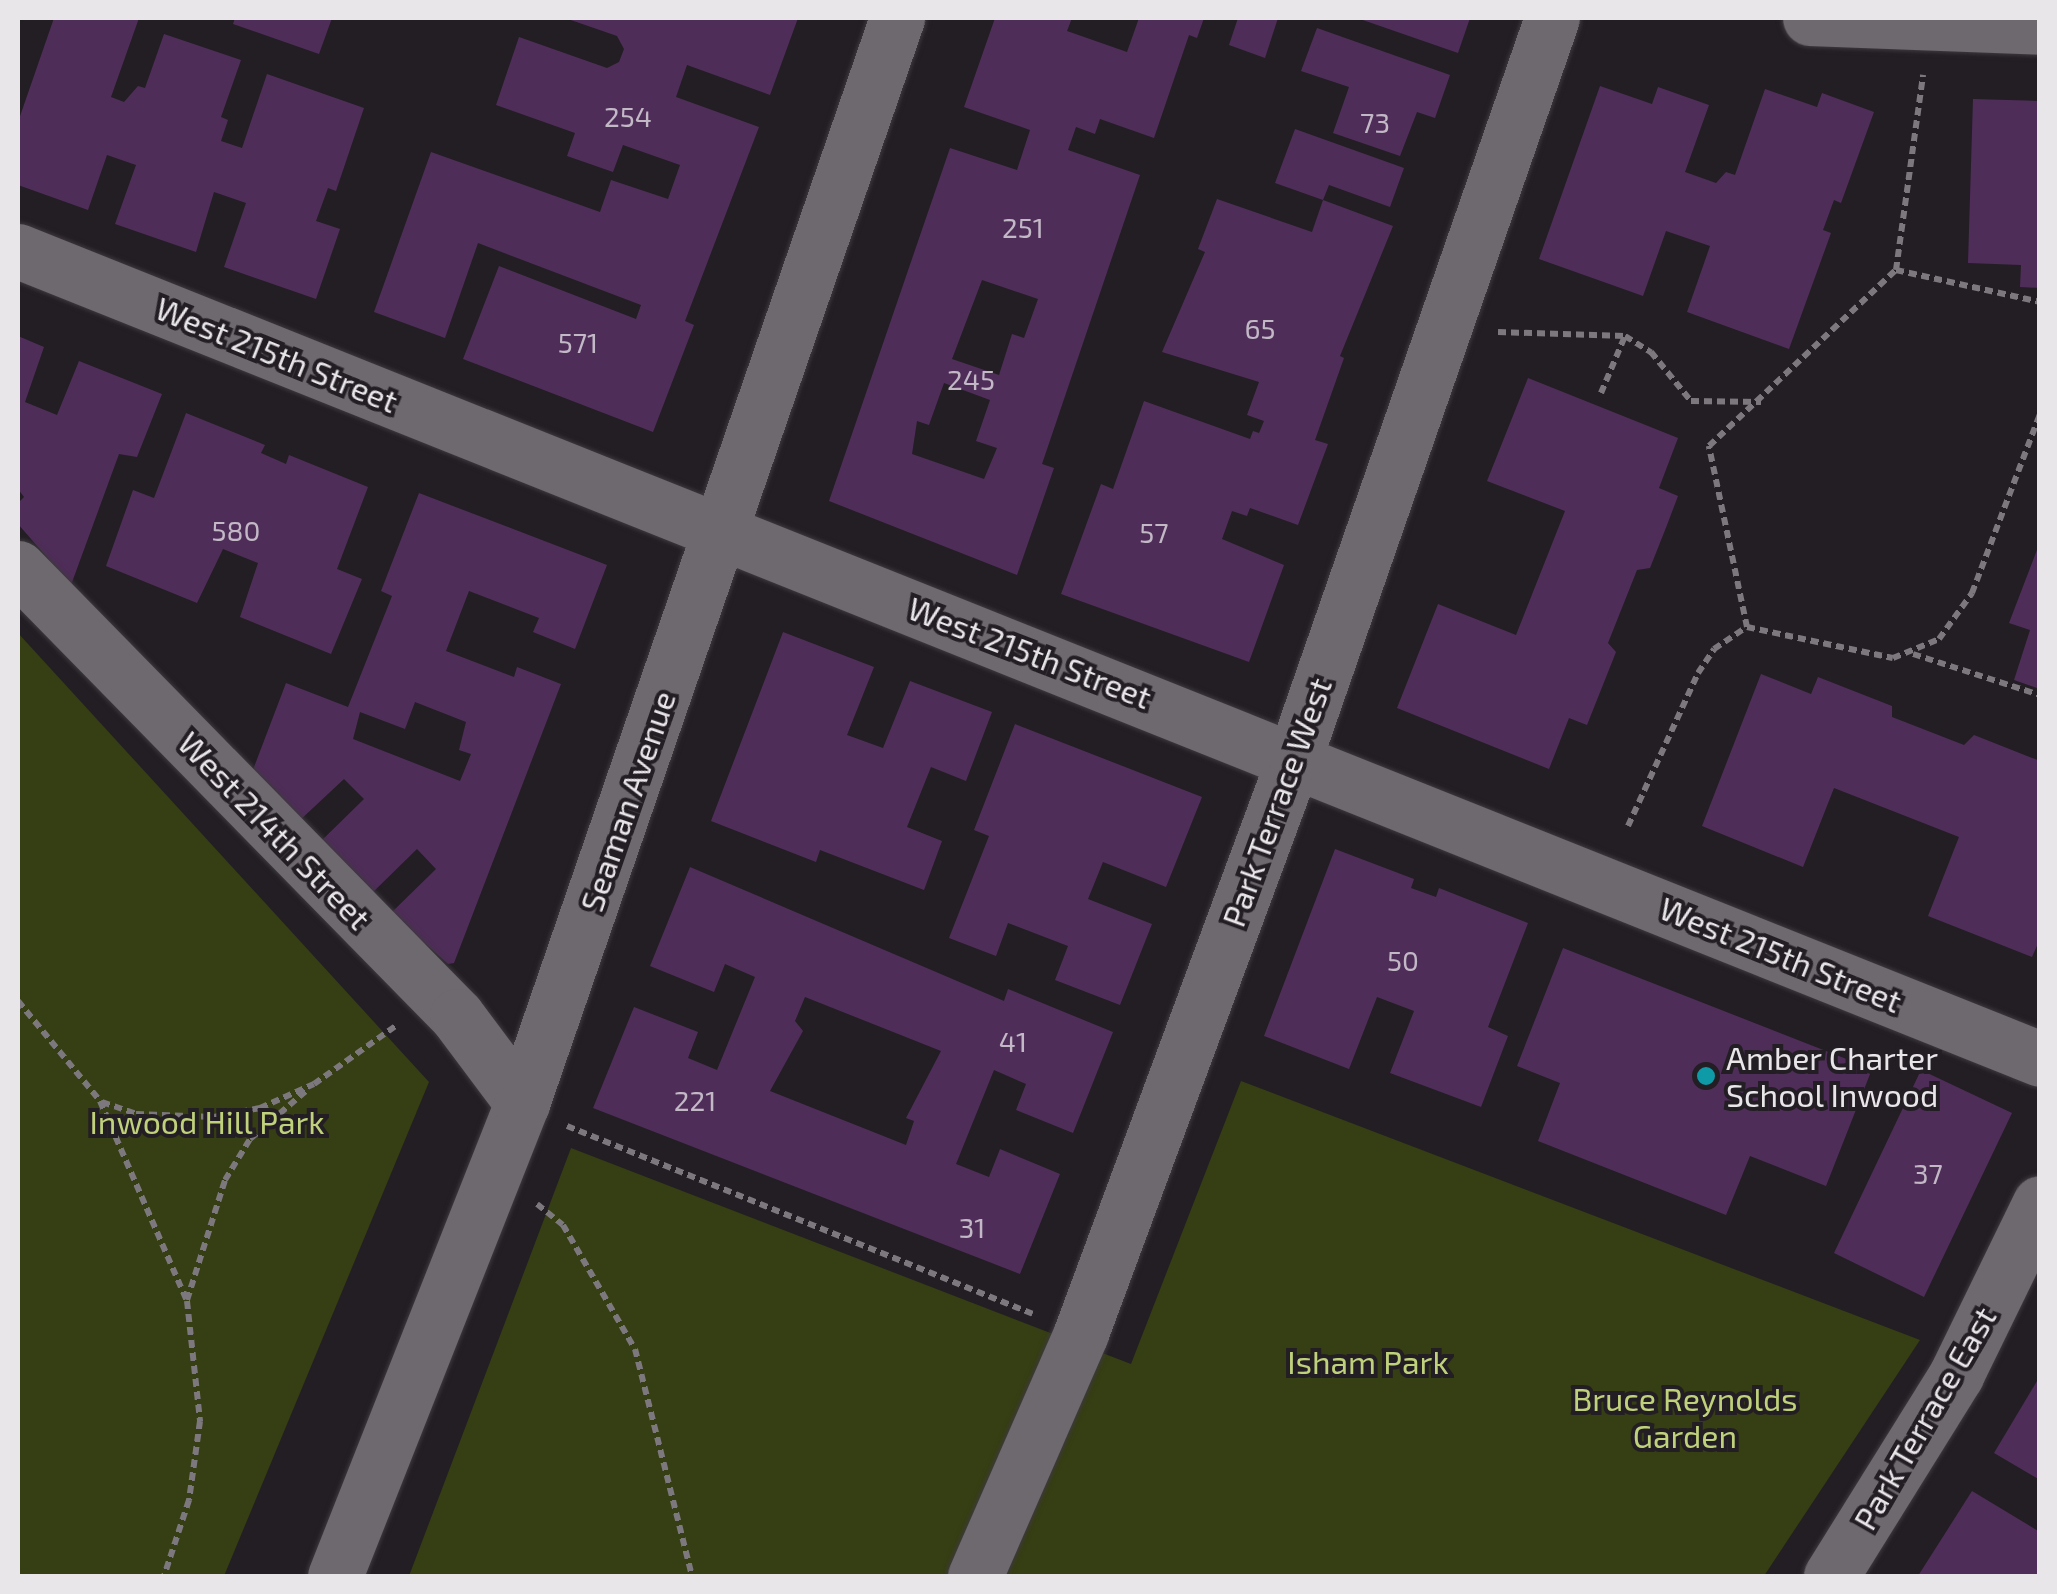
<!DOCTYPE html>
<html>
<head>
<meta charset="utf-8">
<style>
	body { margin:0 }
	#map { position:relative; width:2057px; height:1594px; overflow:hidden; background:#231e24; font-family:"Exo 2",sans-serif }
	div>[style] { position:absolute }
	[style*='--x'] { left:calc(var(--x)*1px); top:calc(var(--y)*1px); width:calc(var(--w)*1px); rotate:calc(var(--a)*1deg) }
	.green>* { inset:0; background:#363e13 }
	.building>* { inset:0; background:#4f2d59 }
	.path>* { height:6px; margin-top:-3px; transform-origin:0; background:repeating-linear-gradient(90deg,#7c787d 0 8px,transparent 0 13px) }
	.roads { filter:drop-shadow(0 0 2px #3d393e) drop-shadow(0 0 2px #3d393e) }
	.minor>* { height:55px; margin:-27.5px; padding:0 27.5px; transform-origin:27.5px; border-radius:27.5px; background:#6e686f }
	.tertiary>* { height:55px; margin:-27.5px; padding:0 27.5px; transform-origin:27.5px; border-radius:27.5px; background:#6e686f }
	.dots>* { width:28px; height:28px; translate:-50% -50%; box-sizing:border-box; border:5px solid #231e24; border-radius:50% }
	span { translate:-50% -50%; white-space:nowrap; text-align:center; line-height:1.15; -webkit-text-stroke:8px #231e24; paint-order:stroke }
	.number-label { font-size:28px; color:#c2b8c6 }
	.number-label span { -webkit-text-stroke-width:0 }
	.street-label { font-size:32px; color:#e9e6ea }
	.poi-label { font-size:32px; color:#e9e6ea }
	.left { translate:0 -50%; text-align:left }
	.park-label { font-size:32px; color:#bfd17a }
	.frame { position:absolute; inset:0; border:20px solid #e9e6ea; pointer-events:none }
</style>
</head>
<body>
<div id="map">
	<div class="green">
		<i style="clip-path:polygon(18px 633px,429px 1082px,224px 1576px,18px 1576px)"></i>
		<i style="clip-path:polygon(1241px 1081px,1920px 1340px,1764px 1576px,409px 1576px,571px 1148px,1131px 1364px)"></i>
	</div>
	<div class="building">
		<i style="clip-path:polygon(54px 18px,139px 18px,111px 97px,124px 102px,138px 86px,145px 88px,164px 34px,241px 60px,221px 117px,228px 120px,221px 141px,242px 148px,267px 74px,364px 108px,336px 191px,328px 188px,316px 221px,340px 229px,316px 299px,224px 267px,246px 203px,214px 192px,196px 252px,115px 224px,136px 165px,107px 155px,88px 210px,18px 185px,18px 122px)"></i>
		<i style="clip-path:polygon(235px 18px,332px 18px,319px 54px,233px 24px)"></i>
		<i style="clip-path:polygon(565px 18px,798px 18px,770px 95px,687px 65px,676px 97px,759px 127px,685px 321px,694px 325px,653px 432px,463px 359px,499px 266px,636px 319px,641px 305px,478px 243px,445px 338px,374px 312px,431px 152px,600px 212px,611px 180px,668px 199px,680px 165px,623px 145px,613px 172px,567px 156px,575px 133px,496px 105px,519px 37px,607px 68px,619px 62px,624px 49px,617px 36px)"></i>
		<i style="clip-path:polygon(evenodd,995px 18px,1072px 18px,1067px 31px,1127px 52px,1139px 18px,1204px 18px,1197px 38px,1189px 35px,1154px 138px,1100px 119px,1095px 134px,1076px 127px,1068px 150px,1140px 175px,1042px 464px,1054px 468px,1017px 575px,829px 501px,950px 148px,1017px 170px,1030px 130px,964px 107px,995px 18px,982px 280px,1038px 299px,1024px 338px,1012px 334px,999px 375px,952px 359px,982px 280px,995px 18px,944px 383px,990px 400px,976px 441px,997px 448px,984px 479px,912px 454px,917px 421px,929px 425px,944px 383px)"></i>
		<i style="clip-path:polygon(1238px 18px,1278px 18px,1265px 58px,1229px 45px)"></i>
		<i style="clip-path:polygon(1357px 18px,1470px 18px,1458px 53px)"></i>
		<i style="clip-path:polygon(1317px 28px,1450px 75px,1435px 118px,1417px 112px,1400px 156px,1333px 133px,1349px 87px,1301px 71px)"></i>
		<i style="clip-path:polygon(1600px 86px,1652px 104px,1658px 87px,1709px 105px,1685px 172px,1716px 183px,1726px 172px,1735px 175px,1765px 89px,1817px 107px,1822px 93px,1874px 112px,1841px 203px,1834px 200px,1823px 230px,1831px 233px,1789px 349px,1687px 312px,1710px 246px,1666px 231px,1643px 296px,1539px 259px)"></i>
		<i style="clip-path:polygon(1973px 99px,2040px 101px,2040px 288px,2020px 287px,2021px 265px,1968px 263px)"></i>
		<i style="clip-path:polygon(1295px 129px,1404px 168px,1390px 207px,1329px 185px,1323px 200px,1393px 226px,1340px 356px,1344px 358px,1315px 440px,1328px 444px,1298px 525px,1250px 508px,1247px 516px,1232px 511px,1222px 539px,1284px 565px,1249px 662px,1061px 594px,1101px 484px,1113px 489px,1144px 401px,1250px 439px,1253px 431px,1259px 433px,1264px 421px,1247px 415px,1259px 382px,1162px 352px,1205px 252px,1198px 249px,1217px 199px,1312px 232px,1323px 200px,1275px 183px)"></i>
		<i style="clip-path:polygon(18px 336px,44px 347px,25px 402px,57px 415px,79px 361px,162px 394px,137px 457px,119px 454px,71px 585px,18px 524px,18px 503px,24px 497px,18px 489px)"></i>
		<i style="clip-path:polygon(1528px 378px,1678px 438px,1659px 488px,1678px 496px,1667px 525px,1650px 568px,1637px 570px,1608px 643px,1616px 652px,1587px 725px,1569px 718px,1549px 769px,1397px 708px,1438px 604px,1516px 635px,1565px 511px,1487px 481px)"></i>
		<i style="clip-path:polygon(186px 413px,265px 445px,261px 453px,286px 464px,289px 455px,368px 487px,337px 569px,362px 579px,331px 654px,240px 617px,258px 563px,223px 549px,197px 603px,106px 566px,133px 490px,154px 498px)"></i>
		<i style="clip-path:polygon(evenodd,419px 493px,607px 565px,575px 649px,533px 632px,539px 618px,469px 591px,446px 651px,514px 677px,517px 667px,561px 684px,454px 963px,448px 964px,391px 913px,436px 869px,417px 849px,369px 896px,318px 844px,364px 799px,344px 779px,298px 822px,251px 775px,286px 683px,348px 707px,392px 596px,381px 591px,419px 493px,415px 702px,466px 722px,459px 750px,471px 754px,460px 781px,353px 739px,360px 712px,405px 729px,415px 702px)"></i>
		<i style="clip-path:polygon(2040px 542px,2040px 689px,2014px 680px,2030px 630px,2009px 623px)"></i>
		<i style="clip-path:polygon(783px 632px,874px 667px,847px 735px,883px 748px,910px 681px,992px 712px,966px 781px,931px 767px,907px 827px,942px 841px,924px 890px,820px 850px,816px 862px,711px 821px)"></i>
		<i style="clip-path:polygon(1761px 674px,1811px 694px,1818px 677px,1892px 706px,1892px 717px,1964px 745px,1974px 735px,2040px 761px,2040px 939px,2032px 957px,1928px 916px,1959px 837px,1834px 788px,1803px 867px,1702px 826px)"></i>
		<i style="clip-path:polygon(1015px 724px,1202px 797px,1166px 887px,1103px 862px,1088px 899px,1152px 924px,1120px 1005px,1055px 980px,1068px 946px,1008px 923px,996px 956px,949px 938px,989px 836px,974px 830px)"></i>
		<i style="clip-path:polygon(1335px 849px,1414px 879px,1411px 888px,1436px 897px,1439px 888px,1528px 923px,1488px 1027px,1508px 1036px,1481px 1107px,1390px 1073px,1414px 1011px,1377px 997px,1349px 1069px,1264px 1036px)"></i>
		<i style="clip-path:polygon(evenodd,690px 867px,1004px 1001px,1008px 989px,1113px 1032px,1073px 1133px,1016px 1110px,1026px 1084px,994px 1070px,956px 1164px,989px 1177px,1000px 1149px,1060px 1174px,1020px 1274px,593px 1108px,634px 1007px,698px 1032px,688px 1058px,717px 1070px,755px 977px,725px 964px,714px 992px,650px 966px,690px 867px,805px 997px,941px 1051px,906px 1118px,914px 1121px,906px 1145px,770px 1091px,803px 1031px,795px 1021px,805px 997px)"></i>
		<i style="clip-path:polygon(1563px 948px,1872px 1069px,1826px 1186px,1750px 1156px,1726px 1215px,1538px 1141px,1560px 1083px,1517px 1066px)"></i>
		<i style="clip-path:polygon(1921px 1070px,2012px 1113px,1924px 1297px,1834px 1253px)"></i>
		<i style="clip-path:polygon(2040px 1376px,2040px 1480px,1994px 1453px)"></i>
		<i style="clip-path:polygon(1972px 1491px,2040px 1532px,2040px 1576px,1918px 1576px)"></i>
	</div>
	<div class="path">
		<i style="--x:1896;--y:270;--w:148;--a:12.5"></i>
		<i style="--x:1498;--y:332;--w:127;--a:1.8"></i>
		<i style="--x:1625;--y:336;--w:31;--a:32"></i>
		<i style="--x:1651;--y:352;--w:63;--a:50.8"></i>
		<i style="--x:1691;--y:401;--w:70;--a:0.8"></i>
		<i style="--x:1601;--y:393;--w:62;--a:-67.2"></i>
		<i style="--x:1747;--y:627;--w:185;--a:-101.9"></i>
		<i style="--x:1709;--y:446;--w:257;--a:-43.3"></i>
		<i style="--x:1896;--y:270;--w:197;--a:-82.1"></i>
		<i style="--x:1913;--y:654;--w:133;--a:17.9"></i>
		<i style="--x:1628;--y:826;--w:168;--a:-65.4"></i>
		<i style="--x:1698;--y:673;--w:29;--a:-56"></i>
		<i style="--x:1714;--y:649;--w:40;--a:-34"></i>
		<i style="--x:1747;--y:627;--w:149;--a:12"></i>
		<i style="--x:1893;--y:658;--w:50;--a:-22.4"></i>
		<i style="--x:1939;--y:639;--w:57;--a:-54.3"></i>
		<i style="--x:1972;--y:593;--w:191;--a:-69.2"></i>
		<i style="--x:18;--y:1001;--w:129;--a:50.6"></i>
		<i style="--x:100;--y:1101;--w:218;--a:66.5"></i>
		<i style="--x:187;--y:1301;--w:121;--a:83.8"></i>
		<i style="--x:200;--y:1421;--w:80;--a:97.9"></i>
		<i style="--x:189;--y:1500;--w:80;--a:108.2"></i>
		<i style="--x:102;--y:1102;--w:36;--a:19"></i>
		<i style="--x:136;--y:1114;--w:78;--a:2.2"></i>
		<i style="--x:214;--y:1117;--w:47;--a:-11.1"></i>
		<i style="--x:260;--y:1108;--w:59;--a:-24"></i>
		<i style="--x:314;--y:1084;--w:102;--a:-35.4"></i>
		<i style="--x:567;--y:1126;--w:502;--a:21.97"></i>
		<i style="--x:537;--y:1204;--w:33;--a:39"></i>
		<i style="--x:563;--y:1225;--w:143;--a:59.9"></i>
		<i style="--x:635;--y:1349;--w:234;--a:75.9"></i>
		<i style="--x:187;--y:1300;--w:126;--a:-72.4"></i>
		<i style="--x:225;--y:1180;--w:48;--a:-58.6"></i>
		<i style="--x:250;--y:1139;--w:74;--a:-40.6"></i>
	</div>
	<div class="roads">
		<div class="minor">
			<i style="--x:1810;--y:18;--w:230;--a:2.2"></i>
			<i style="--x:18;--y:251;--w:2177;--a:21.78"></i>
			<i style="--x:18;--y:568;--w:627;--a:45.58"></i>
			<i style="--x:457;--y:1016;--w:109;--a:53.2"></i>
			<i style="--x:975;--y:1576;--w:265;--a:-66.4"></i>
			<i style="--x:1081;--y:1333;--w:615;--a:-69.65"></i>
			<i style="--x:1295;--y:756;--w:781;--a:-70.8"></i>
			<i style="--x:1831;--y:1576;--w:237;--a:-58.1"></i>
			<i style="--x:1956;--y:1375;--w:191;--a:-64"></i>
		</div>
		<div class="tertiary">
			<i style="--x:335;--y:1576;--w:509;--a:-68.43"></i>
			<i style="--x:522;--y:1103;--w:1148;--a:-70.93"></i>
		</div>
	</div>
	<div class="dots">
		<i style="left:1706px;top:1076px;background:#0f9aa8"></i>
	</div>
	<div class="number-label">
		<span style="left:628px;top:116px">254</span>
		<span style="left:1375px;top:122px">73</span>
		<span style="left:1023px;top:227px">251</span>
		<span style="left:1260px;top:328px">65</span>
		<span style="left:578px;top:342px">571</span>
		<span style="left:971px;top:379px">245</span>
		<span style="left:236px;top:530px">580</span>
		<span style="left:1154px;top:532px">57</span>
		<span style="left:1403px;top:960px">50</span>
		<span style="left:1013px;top:1041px">41</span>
		<span style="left:695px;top:1100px">221</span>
		<span style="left:1928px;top:1173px">37</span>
		<span style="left:972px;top:1227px">31</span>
	</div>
	<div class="street-label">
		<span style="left:277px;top:354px;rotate:22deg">West 215th Street</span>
		<span style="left:1030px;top:652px;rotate:21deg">West 215th Street</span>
		<span style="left:627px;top:801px;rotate:-71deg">Seaman Avenue</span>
		<span style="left:1276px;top:802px;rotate:-70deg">Park Terrace West</span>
		<span style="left:275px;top:830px;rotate:46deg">West 214th Street</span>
		<span style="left:1781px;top:954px;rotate:22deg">West 215th Street</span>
		<span style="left:1924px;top:1418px;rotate:-60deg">Park Terrace East</span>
	</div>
	<div class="poi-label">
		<span class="left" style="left:1726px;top:1076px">Amber Charter<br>School Inwood</span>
	</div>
	<div class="park-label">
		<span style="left:207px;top:1121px">Inwood Hill Park</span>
		<span style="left:1368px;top:1361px">Isham Park</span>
		<span style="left:1685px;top:1417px">Bruce Reynolds<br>Garden</span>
	</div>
	<div class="frame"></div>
</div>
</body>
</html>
